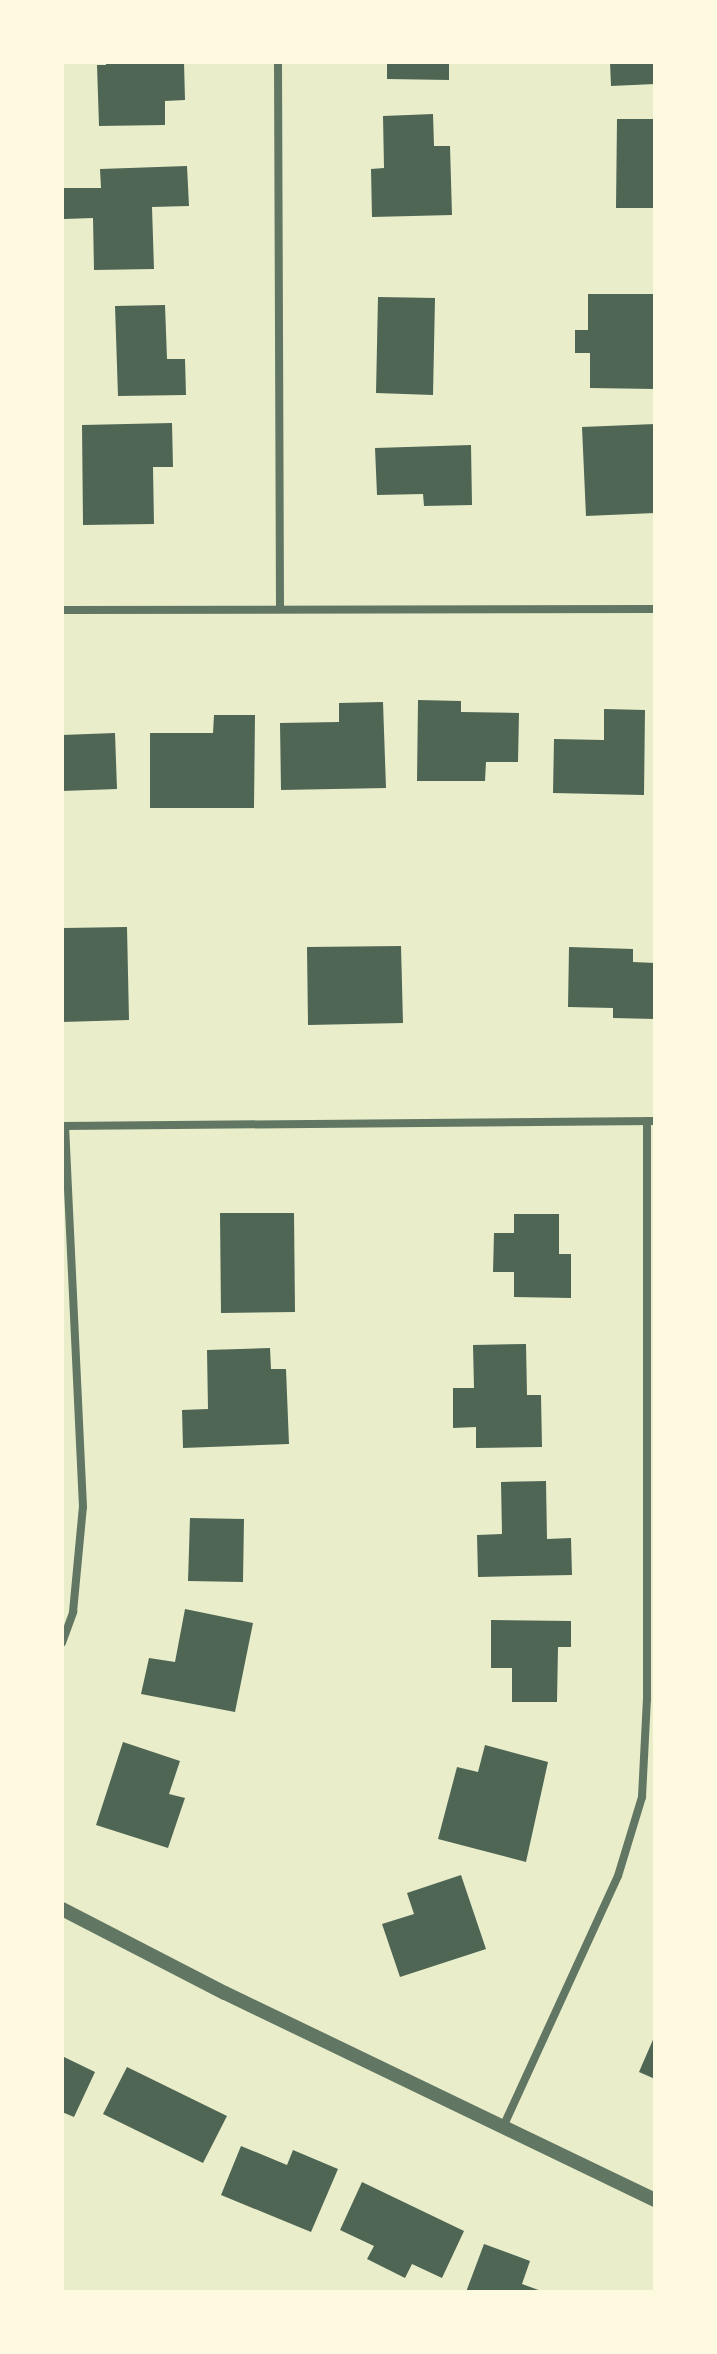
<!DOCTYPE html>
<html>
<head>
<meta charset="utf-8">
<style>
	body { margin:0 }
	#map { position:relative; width:717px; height:2354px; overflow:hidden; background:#e9edc9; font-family:"IBM Plex Serif",serif }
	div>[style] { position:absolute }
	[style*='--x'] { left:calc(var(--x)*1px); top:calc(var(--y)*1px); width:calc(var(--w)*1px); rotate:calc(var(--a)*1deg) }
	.building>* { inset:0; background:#4f6655 }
	.minor>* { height:8px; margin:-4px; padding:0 4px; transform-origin:4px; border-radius:4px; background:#617663 }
	.tertiary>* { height:14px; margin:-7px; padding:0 7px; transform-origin:7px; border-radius:7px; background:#617663 }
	span { translate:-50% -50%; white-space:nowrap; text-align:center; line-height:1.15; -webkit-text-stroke:8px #fefae0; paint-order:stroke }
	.frame { position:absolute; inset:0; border:64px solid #fefae0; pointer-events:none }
</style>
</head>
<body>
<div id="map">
	<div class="building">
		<i style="clip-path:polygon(106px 62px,184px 62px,185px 100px,165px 101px,165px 125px,99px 126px,97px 65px,106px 65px)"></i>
		<i style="clip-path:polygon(387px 62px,449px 62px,449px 80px,387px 79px)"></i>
		<i style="clip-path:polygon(610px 62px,655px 62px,655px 84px,611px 86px)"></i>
		<i style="clip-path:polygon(433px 114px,434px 146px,450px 146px,452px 215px,372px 217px,371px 169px,384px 168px,383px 116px)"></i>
		<i style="clip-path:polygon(617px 119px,655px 119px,655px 208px,616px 208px)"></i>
		<i style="clip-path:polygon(187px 166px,189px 206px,152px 207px,154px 269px,94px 270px,93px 218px,64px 219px,64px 188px,101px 188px,100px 169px)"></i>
		<i style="clip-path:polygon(588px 294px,655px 294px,655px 389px,590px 388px,590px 353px,575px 353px,575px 330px,588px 330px)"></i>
		<i style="clip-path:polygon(378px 297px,435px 298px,433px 395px,376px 393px)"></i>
		<i style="clip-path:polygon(165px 305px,167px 359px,185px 359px,186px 395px,118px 396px,115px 306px)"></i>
		<i style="clip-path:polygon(172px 423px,173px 467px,153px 467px,154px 524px,83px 525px,82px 425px)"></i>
		<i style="clip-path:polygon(655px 424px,655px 513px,586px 516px,582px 427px)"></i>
		<i style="clip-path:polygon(471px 445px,472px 505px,424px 506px,423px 494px,377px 495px,375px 448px)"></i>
		<i style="clip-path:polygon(418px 700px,461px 701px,461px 712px,519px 713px,518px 762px,486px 762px,485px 781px,417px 781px)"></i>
		<i style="clip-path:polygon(383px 702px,386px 788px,281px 790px,280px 723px,339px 722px,339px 703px)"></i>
		<i style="clip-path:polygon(604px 709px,645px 710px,644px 795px,553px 793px,554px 739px,604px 740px)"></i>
		<i style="clip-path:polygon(214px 715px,255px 715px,254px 808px,150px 808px,150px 733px,213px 733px)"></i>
		<i style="clip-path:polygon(115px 733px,117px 789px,62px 791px,62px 735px)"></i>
		<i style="clip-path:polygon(127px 927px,129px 1020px,62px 1022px,64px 928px)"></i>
		<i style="clip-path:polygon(401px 946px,403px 1023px,308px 1025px,307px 947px)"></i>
		<i style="clip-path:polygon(569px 947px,633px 949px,633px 962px,655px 963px,655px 1019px,613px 1018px,613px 1008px,568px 1007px)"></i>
		<i style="clip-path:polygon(220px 1213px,294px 1213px,295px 1312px,221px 1313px)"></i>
		<i style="clip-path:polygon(514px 1214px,559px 1214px,559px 1254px,571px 1254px,571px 1298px,514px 1297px,514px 1272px,493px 1272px,494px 1233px,514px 1233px)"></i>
		<i style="clip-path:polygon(526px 1344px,527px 1395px,541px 1395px,542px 1447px,476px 1448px,476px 1427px,453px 1428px,453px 1388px,474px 1388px,473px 1345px)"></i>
		<i style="clip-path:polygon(270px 1348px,271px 1369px,286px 1369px,289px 1444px,183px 1448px,182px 1410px,208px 1409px,207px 1350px)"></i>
		<i style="clip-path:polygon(546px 1481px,547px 1539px,571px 1538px,572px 1575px,478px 1577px,477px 1535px,502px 1534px,501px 1482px)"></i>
		<i style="clip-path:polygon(190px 1518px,244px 1519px,243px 1582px,188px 1581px)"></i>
		<i style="clip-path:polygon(185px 1609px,253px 1623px,235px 1712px,141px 1694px,149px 1658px,175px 1662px)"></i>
		<i style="clip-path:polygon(491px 1620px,571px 1621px,571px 1647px,558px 1647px,557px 1702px,512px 1702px,512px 1668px,491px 1668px)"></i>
		<i style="clip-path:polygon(123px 1742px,180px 1761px,169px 1794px,185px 1798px,168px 1848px,96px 1825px)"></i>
		<i style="clip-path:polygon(485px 1745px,548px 1762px,526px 1862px,438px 1839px,457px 1767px,478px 1772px)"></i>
		<i style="clip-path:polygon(461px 1875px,486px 1949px,400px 1977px,382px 1924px,414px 1914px,407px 1893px)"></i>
		<i style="clip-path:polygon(655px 2035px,655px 2079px,639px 2072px)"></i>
		<i style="clip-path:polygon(62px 2056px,95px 2072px,74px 2117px,62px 2112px)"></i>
		<i style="clip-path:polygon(127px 2067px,227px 2116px,203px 2163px,103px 2114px)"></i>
		<i style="clip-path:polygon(241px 2146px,287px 2165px,293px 2150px,338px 2169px,311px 2232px,221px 2195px)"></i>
		<i style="clip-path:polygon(362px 2182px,464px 2231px,442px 2278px,412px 2264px,405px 2278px,367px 2259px,374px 2246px,340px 2230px)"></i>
		<i style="clip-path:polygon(484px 2244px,530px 2261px,522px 2284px,544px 2292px,466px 2292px)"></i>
	</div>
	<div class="minor">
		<i style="--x:278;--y:62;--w:546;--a:89.79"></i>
		<i style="--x:62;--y:610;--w:593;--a:-0.1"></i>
		<i style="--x:62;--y:1126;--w:593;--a:-0.48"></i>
		<i style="--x:62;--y:1643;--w:33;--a:-70"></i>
		<i style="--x:73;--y:1612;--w:105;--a:-84.6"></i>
		<i style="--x:83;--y:1507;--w:381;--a:-92.7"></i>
		<i style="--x:503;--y:2127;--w:276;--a:-65.4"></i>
		<i style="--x:618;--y:1876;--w:83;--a:-73.1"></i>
		<i style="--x:642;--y:1797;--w:98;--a:-87.1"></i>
		<i style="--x:647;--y:1699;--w:578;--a:-90"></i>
	</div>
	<div class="tertiary">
		<i style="--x:62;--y:1909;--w:183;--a:27.3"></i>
		<i style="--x:225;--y:1993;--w:477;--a:25.7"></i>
	</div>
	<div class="frame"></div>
</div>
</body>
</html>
